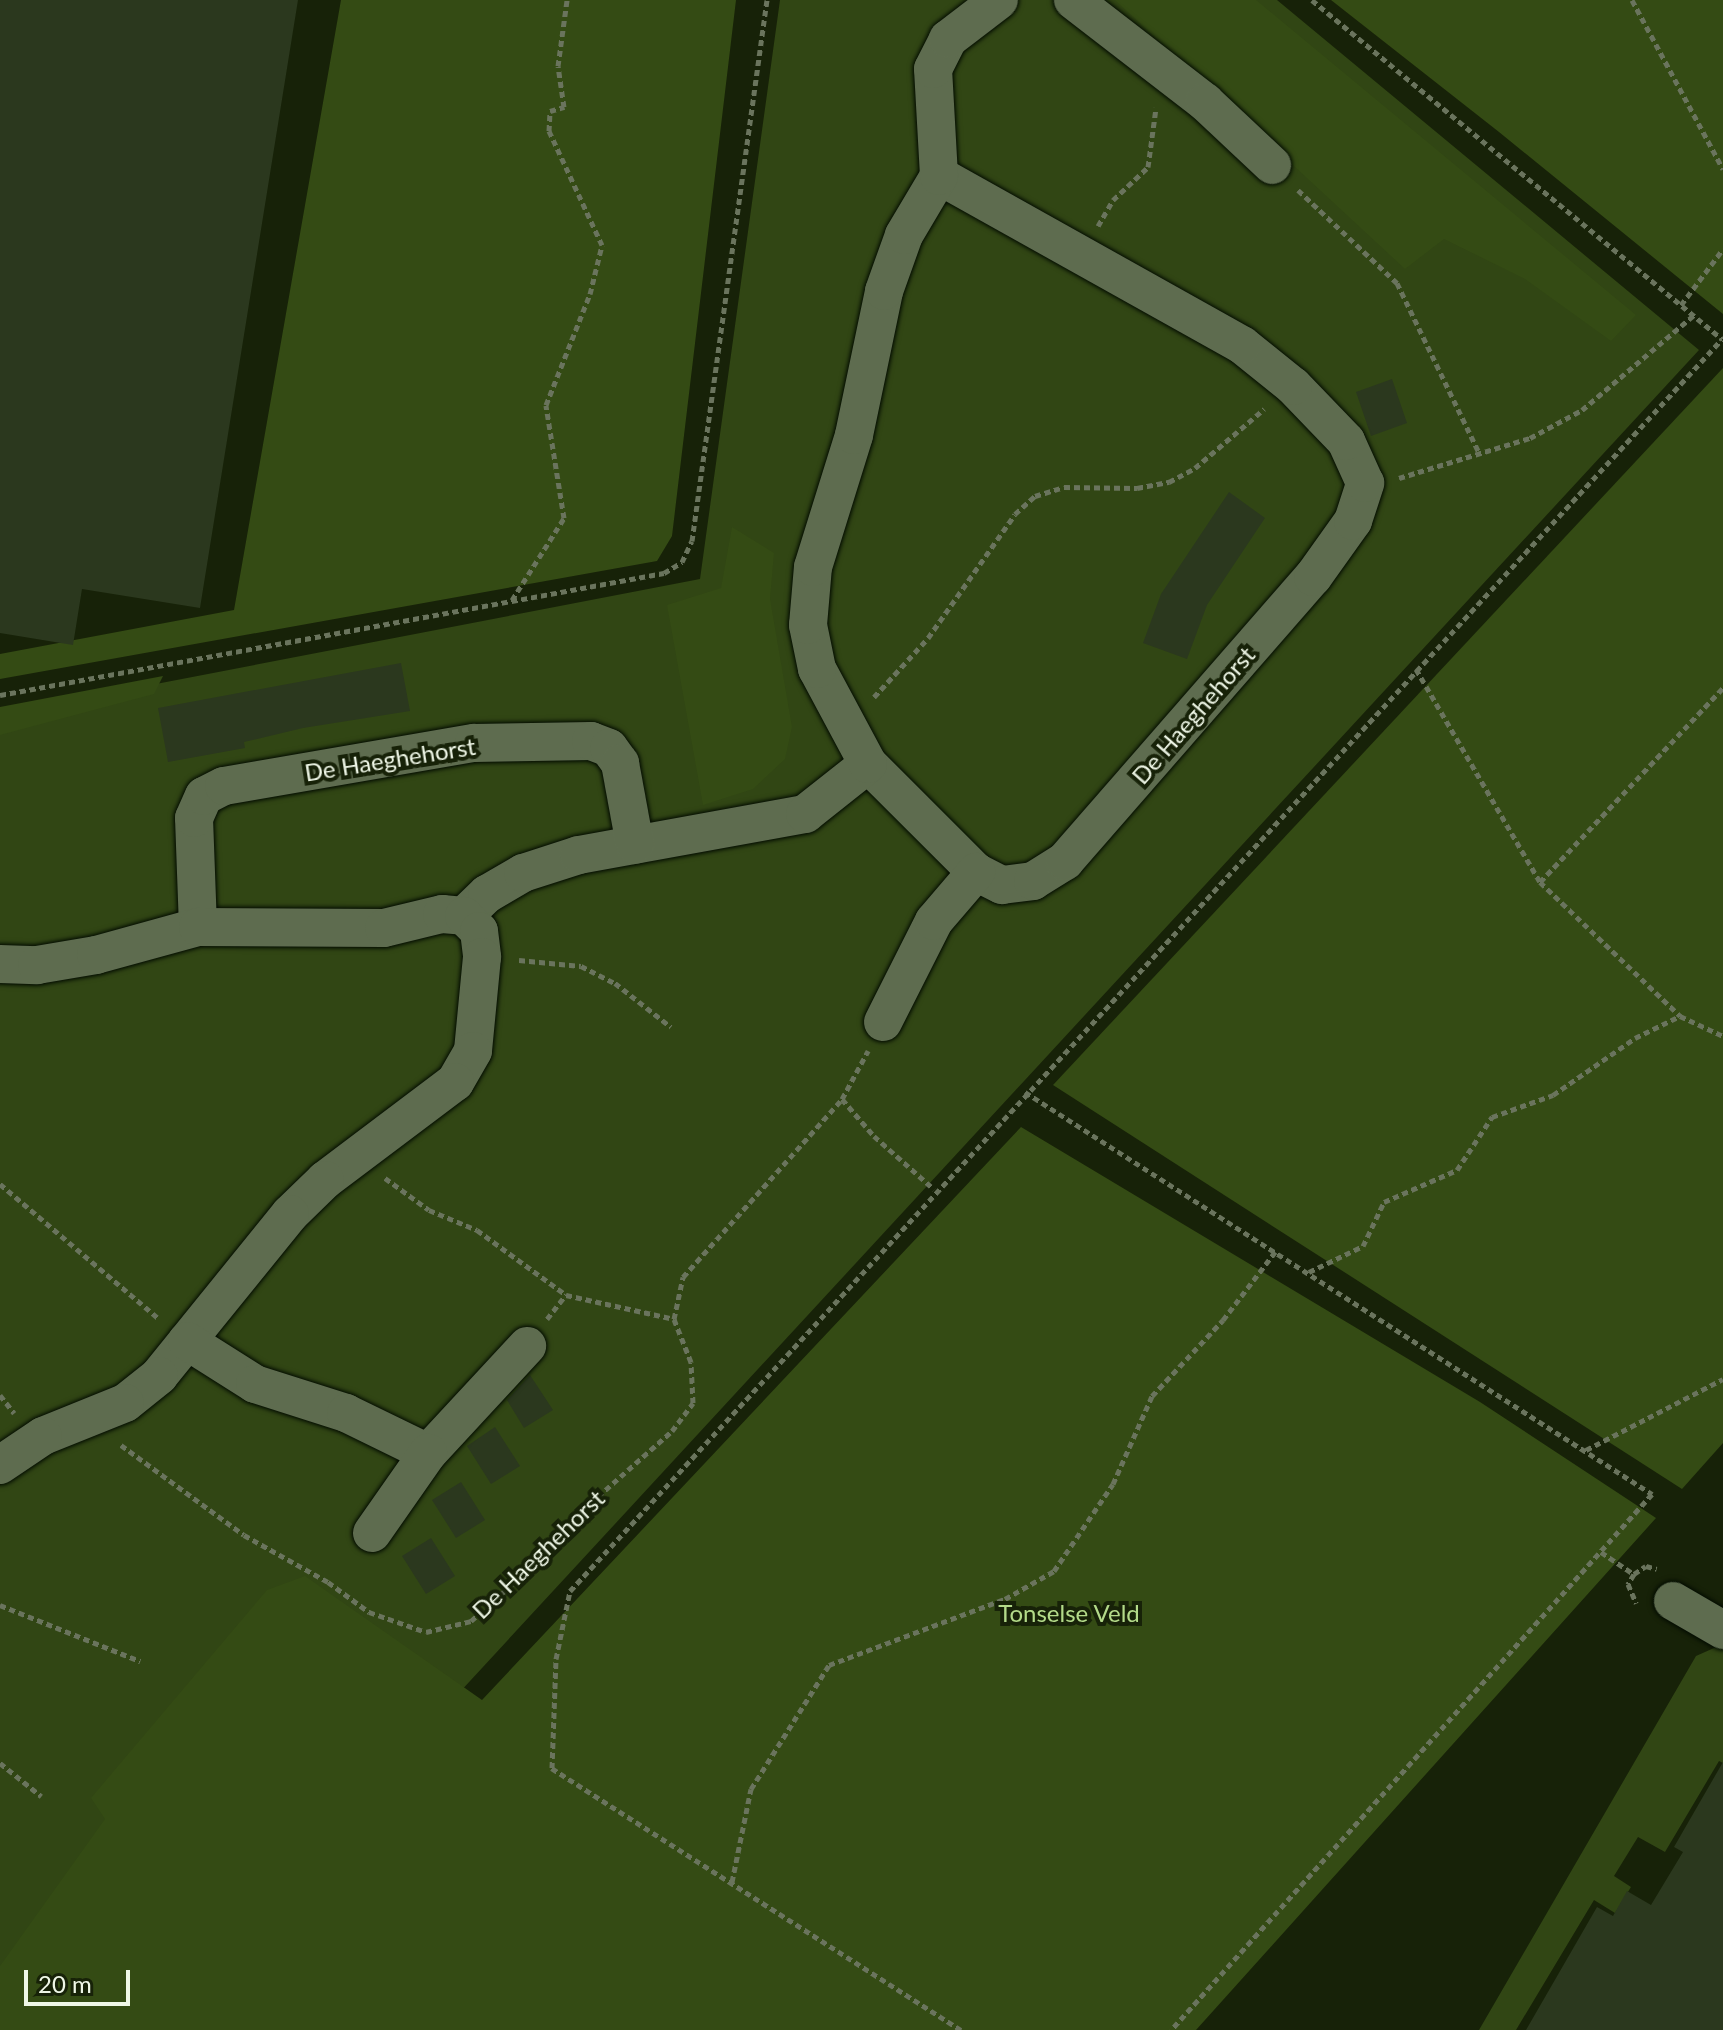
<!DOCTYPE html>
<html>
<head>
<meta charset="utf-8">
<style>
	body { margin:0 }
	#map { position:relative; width:1723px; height:2030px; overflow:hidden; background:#172208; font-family:Lato,sans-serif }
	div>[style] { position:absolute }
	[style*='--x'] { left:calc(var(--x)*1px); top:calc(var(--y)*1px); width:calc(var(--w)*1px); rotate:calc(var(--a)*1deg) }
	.green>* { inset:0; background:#314614 }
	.forest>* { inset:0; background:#344b14 }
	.building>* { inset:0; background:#2b381e }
	.path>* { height:5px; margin-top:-2.5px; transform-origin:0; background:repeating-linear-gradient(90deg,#6a745d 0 6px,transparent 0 10px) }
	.roads { filter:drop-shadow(0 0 2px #030b00) drop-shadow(0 0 2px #030b00) }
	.minor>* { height:38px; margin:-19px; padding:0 19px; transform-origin:19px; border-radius:19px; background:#5e6c4f }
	span { translate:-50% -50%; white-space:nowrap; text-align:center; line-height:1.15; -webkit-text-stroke:8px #172208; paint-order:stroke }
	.street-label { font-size:24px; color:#eff7e7 }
	.park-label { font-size:24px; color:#b3da89 }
	.scale { position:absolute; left:24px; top:1970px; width:106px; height:36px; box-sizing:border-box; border:4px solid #eff7e7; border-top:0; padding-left:10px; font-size:24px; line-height:28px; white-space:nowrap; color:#eff7e7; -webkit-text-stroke:6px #172208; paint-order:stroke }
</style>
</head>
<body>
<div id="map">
	<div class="green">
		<i style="clip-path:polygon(780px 0,1277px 0,1699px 350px,446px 1707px,0 2007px,0 714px,700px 579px)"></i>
		<i style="clip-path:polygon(1723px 1644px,1723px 1763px,1719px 1761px,1665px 1852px,1638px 1837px,1614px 1876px,1631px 1887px,1615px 1913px,1594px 1900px,1516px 2030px,1479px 2030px,1696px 1656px)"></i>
	</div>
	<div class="forest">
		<i style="clip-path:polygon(341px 0,736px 0,672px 536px,657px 561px,0 679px,0 654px,234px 610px)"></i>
		<i style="clip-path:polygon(1115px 0,1256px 0,1636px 315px,1611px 341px,1525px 279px,1444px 239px,1405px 269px)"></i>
		<i style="clip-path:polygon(1331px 0,1723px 0,1723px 314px,1499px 132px)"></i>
		<i style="clip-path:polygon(1723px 368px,1723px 1443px,1682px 1489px,1053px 1085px)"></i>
		<i style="clip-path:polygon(732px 527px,774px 553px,770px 599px,792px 727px,785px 759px,753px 789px,703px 805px,667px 605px,721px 588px)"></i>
		<i style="clip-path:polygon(163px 676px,154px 694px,0 735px,0 707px)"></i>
		<i style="clip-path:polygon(1021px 1127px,1480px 1402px,1656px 1518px,1196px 2030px,0 2030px,0 1966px,105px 1819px,91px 1798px,267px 1590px,305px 1576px,482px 1700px)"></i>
	</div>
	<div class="building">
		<i style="clip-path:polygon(0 0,298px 0,200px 608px,82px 589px,73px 645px,0 633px)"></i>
		<i style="clip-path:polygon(1392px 379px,1407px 423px,1371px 436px,1356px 392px)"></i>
		<i style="clip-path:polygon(1229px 492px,1265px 518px,1207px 605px,1187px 659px,1143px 643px,1161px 594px)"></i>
		<i style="clip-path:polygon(401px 663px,410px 711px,303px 728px,244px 742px,245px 748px,168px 762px,158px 708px)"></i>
		<i style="clip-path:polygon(530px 1375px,553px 1410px,524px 1428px,507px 1400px)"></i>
		<i style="clip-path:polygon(495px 1427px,520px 1466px,491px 1484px,467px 1446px)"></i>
		<i style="clip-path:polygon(461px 1482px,485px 1520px,456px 1538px,432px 1500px)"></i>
		<i style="clip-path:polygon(431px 1538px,455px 1576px,426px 1594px,402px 1556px)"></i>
		<i style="clip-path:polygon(1723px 1762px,1723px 2030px,1526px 2030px,1597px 1907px,1613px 1916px,1627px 1891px,1651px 1905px,1683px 1852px,1674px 1847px)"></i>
	</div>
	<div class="path">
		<i style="--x:1312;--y:0;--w:532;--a:39.58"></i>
		<i style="--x:1632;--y:0;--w:192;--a:61.7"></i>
		<i style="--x:1298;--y:190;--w:136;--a:43.2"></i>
		<i style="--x:1397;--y:283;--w:189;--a:64.2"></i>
		<i style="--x:1098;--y:226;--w:30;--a:-60"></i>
		<i style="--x:1113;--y:200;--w:48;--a:-43.3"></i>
		<i style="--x:1148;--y:167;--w:60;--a:-82.3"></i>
		<i style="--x:1681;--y:305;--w:70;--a:-53.1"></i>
		<i style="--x:1399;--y:478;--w:137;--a:-17"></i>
		<i style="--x:1530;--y:438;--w:59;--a:-28.3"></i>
		<i style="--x:1582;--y:410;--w:147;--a:-40.3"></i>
		<i style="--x:512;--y:600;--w:97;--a:-57.6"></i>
		<i style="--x:564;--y:518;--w:114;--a:-99.1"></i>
		<i style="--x:546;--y:405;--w:119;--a:-68.4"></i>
		<i style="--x:590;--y:294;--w:50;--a:-76.2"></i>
		<i style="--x:602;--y:245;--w:126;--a:-114.9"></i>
		<i style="--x:549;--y:131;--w:20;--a:-87"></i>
		<i style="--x:550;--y:111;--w:15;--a:-16"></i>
		<i style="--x:564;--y:107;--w:41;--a:-98.3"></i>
		<i style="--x:558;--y:66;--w:67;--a:-82.2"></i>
		<i style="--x:1416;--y:669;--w:246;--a:59.8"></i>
		<i style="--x:1540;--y:882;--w:194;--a:43.7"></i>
		<i style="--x:1680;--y:1016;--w:47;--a:24.9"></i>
		<i style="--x:0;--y:695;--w:675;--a:-10.41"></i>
		<i style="--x:664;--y:573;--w:21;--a:-31"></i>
		<i style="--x:682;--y:562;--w:23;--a:-65"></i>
		<i style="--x:692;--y:541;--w:546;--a:-82.11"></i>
		<i style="--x:874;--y:697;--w:80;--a:-47.5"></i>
		<i style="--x:928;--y:638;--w:151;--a:-54.9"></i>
		<i style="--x:1015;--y:514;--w:27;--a:-42"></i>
		<i style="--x:1035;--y:496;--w:30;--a:-17"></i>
		<i style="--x:1064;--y:487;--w:73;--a:0.8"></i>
		<i style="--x:1137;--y:488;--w:33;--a:-11"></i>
		<i style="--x:1169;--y:482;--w:30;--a:-28"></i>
		<i style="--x:1195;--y:468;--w:91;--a:-40.5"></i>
		<i style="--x:1540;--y:882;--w:267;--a:-46.7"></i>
		<i style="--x:519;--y:960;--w:62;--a:5.5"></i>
		<i style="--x:581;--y:966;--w:38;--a:27"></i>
		<i style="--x:615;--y:983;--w:71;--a:38.2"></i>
		<i style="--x:1025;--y:1092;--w:745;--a:32.67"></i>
		<i style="--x:1652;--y:1494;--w:720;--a:131.9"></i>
		<i style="--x:842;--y:1099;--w:49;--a:49.1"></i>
		<i style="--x:874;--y:1136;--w:80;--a:41.5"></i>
		<i style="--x:385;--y:1178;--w:54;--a:36"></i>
		<i style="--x:429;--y:1210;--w:52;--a:22.6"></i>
		<i style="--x:477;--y:1230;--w:110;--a:36.1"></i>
		<i style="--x:566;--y:1295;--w:111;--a:12.5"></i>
		<i style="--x:0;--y:1184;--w:207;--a:40.3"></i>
		<i style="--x:1309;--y:1272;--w:60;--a:-25.7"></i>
		<i style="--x:1363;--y:1246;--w:49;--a:-64.5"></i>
		<i style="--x:1384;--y:1202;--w:80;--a:-23.7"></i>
		<i style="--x:1457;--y:1170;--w:64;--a:-56.6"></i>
		<i style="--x:1492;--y:1117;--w:65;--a:-19.8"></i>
		<i style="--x:1553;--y:1095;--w:100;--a:-34.8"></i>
		<i style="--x:1635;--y:1038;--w:50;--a:-26.1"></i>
		<i style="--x:547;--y:1319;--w:31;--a:-52"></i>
		<i style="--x:0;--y:1395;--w:23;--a:52"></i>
		<i style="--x:121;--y:1445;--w:152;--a:36.2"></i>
		<i style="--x:244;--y:1535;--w:96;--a:29.2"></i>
		<i style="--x:328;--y:1582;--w:51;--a:36.2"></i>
		<i style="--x:369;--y:1612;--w:60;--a:19.3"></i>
		<i style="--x:426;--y:1632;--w:46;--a:-13.7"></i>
		<i style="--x:471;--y:1621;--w:76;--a:-41.8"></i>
		<i style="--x:528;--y:1570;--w:62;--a:-49.6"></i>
		<i style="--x:568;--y:1523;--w:139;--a:-41.5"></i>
		<i style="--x:672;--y:1431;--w:35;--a:-53"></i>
		<i style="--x:693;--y:1403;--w:41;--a:-92.8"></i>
		<i style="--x:691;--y:1362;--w:46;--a:-111.6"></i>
		<i style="--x:674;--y:1319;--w:43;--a:-77.9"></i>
		<i style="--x:683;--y:1277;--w:239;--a:-48.2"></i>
		<i style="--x:842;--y:1099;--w:55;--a:-61.6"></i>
		<i style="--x:1586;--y:1450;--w:154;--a:-27.4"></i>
		<i style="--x:1601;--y:1552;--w:40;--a:34"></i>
		<i style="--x:1634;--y:1574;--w:12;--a:121"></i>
		<i style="--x:1628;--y:1584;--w:21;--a:67"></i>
		<i style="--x:1634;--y:1574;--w:14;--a:-34"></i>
		<i style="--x:1646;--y:1566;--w:11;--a:15"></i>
		<i style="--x:0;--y:1605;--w:151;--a:21.8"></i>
		<i style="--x:0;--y:1763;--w:53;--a:38.8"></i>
		<i style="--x:732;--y:1882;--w:95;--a:-78.5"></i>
		<i style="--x:751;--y:1789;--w:146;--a:-57.8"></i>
		<i style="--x:829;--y:1665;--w:188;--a:-20.6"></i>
		<i style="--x:1005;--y:1599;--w:56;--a:-29.7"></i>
		<i style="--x:1054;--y:1571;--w:105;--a:-55.9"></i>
		<i style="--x:1113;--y:1484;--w:96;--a:-66.1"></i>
		<i style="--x:1152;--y:1396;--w:104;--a:-46.9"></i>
		<i style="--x:1223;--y:1320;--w:86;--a:-52.6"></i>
		<i style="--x:961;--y:2030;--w:486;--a:-147.4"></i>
		<i style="--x:552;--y:1768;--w:109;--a:-87.9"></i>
		<i style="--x:556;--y:1659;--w:69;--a:-78.4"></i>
		<i style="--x:570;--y:1591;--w:1701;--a:-47.38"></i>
	</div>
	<div class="roads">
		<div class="minor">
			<i style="--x:1073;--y:0;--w:167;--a:37.7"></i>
			<i style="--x:1205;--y:102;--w:92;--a:43.2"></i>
			<i style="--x:868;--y:764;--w:153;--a:45"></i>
			<i style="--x:976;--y:872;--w:29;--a:27"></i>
			<i style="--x:1002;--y:885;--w:31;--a:-7"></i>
			<i style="--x:1033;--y:881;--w:38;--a:-32"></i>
			<i style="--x:1065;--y:861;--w:377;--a:-48.9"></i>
			<i style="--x:1313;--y:577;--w:69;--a:-54.5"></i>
			<i style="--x:1353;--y:521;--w:40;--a:-72"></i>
			<i style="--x:1365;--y:483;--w:46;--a:-114.3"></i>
			<i style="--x:1346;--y:441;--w:76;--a:-133.9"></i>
			<i style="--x:1293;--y:386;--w:65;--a:-141.2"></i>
			<i style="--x:1242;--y:345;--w:347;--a:-150.8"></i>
			<i style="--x:464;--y:916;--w:32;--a:-44"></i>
			<i style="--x:487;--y:894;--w:42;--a:-30.3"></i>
			<i style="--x:523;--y:873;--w:59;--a:-17.8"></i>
			<i style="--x:579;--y:855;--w:230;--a:-10.3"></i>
			<i style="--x:805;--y:814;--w:80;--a:-38.4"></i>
			<i style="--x:868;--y:764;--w:108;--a:-118.2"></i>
			<i style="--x:817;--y:669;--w:45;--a:-101.6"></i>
			<i style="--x:808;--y:625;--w:58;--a:-85.1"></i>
			<i style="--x:813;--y:567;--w:138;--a:-72.7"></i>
			<i style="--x:854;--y:435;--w:147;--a:-78.2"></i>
			<i style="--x:884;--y:291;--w:59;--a:-70.3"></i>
			<i style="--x:904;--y:235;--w:69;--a:-59.3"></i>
			<i style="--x:939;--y:176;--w:107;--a:-93.2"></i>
			<i style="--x:933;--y:69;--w:34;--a:-63"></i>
			<i style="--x:948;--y:39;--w:64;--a:-37.4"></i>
			<i style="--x:198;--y:927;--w:109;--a:-92.1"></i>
			<i style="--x:194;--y:818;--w:24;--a:-66"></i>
			<i style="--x:204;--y:796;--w:22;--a:-27"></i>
			<i style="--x:224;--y:786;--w:254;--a:-9.8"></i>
			<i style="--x:474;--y:743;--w:117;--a:-1"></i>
			<i style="--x:591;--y:741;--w:19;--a:21"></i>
			<i style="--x:609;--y:748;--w:19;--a:54"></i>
			<i style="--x:620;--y:763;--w:83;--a:79.6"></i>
			<i style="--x:0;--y:964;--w:37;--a:2"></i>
			<i style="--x:37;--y:965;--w:60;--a:-9.6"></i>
			<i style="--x:96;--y:955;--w:106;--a:-15.4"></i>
			<i style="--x:198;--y:927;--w:186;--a:0.3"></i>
			<i style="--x:384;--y:928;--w:60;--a:-13.6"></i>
			<i style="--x:442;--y:914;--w:22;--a:5"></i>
			<i style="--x:464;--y:916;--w:21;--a:45"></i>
			<i style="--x:479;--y:931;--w:26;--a:83"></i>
			<i style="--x:482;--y:957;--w:94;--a:95.5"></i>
			<i style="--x:473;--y:1051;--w:36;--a:120"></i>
			<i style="--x:455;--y:1082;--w:163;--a:143"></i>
			<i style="--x:325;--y:1180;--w:49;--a:135.8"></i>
			<i style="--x:290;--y:1214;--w:208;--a:129"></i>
			<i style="--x:159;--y:1376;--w:43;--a:141.5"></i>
			<i style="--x:125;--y:1403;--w:88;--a:158.1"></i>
			<i style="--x:43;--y:1436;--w:52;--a:146"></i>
			<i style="--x:883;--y:1022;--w:113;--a:-63.2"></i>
			<i style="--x:934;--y:921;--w:65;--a:-49.4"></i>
			<i style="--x:187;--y:1341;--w:80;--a:32.3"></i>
			<i style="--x:255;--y:1384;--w:96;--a:17.7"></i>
			<i style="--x:346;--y:1413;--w:91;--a:26"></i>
			<i style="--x:428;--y:1453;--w:146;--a:-47.2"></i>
			<i style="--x:372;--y:1533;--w:98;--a:-55"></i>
			<i style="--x:1673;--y:1601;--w:58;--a:30.1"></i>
		</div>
	</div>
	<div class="street-label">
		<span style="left:1193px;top:715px;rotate:-49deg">De Haeghehorst</span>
		<span style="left:390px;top:759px;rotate:-9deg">De Haeghehorst</span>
		<span style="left:538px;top:1554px;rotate:-44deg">De Haeghehorst</span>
	</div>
	<div class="park-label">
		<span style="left:1069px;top:1613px">Tonselse Veld</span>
	</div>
	<div class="scale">20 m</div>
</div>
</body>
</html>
